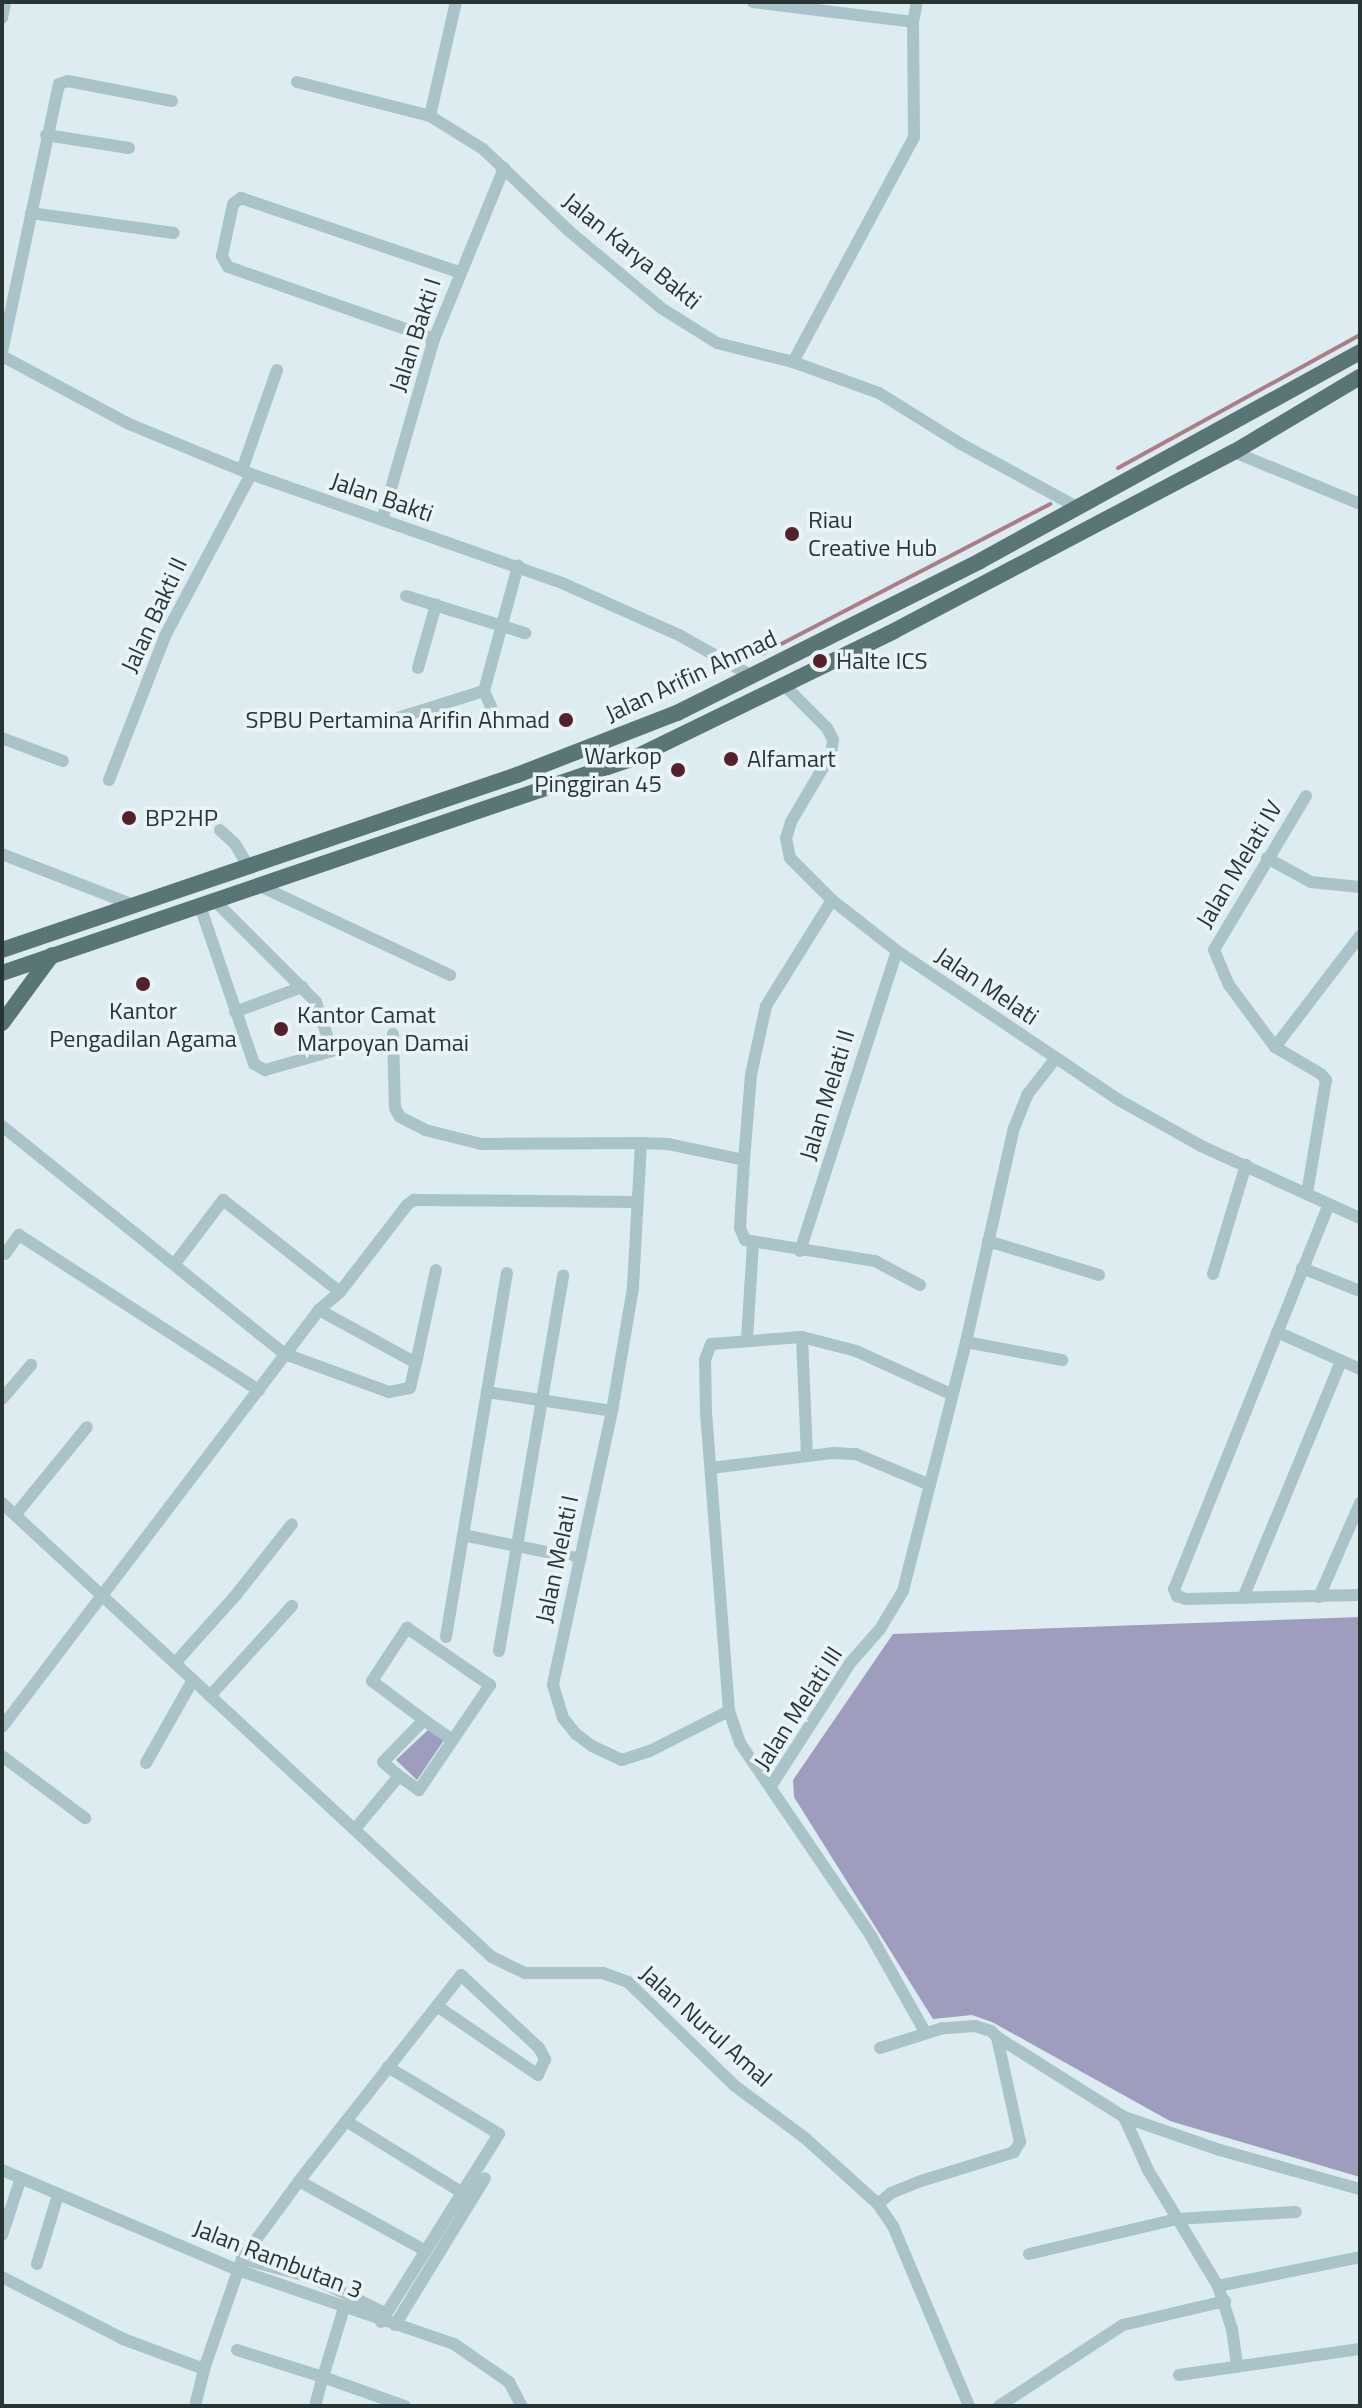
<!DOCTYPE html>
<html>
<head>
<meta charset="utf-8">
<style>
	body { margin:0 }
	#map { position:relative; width:1362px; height:2408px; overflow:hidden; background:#dcecf0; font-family:"Titillium Web",sans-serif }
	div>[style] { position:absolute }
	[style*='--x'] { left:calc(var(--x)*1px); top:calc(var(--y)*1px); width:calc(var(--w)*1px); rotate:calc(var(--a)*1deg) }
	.green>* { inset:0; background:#9e9dbe }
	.stream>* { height:4px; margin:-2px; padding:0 2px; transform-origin:2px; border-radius:2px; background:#ab7d89 }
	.minor>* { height:12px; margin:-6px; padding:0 6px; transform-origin:6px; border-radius:6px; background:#a9c3c8 }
	.major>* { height:16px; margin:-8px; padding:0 8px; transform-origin:8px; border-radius:8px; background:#5a7576 }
	.dots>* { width:22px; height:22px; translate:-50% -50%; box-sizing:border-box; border:4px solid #e8f4f8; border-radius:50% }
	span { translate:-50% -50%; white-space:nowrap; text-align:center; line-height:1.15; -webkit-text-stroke:7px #e8f4f8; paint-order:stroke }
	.street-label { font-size:24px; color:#283535 }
	.poi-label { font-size:24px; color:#283535 }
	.left { translate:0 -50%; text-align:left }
	.right { translate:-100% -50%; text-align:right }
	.frame { position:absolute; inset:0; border:4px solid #283535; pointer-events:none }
</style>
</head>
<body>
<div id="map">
	<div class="green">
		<i style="clip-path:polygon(1360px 1617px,1360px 2177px,1170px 2121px,992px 2022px,972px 2015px,933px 2019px,794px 1797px,793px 1780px,893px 1634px)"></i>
		<i style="clip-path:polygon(429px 1729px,444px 1740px,417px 1780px,396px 1760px)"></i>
	</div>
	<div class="stream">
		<i style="--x:1118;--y:468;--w:276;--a:-28.8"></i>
		<i style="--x:762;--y:654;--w:325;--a:-27.5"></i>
	</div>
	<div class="minor">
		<i style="--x:753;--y:2;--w:161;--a:7.1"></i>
		<i style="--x:2;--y:18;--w:16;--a:-79"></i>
		<i style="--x:297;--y:82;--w:137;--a:14.3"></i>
		<i style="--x:430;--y:116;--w:62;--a:31.9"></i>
		<i style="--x:483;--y:149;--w:119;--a:43.6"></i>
		<i style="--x:569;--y:231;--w:120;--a:39.9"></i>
		<i style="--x:661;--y:308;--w:66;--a:32"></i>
		<i style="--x:717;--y:343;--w:78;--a:14"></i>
		<i style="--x:793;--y:362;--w:91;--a:19.8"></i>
		<i style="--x:879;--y:393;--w:97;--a:31.9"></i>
		<i style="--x:961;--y:444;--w:134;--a:28.5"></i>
		<i style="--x:430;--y:116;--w:117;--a:-77.2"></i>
		<i style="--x:46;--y:135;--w:84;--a:8.9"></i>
		<i style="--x:31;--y:213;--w:144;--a:8"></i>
		<i style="--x:434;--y:339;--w:218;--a:-160.7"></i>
		<i style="--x:228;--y:267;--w:13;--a:-119"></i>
		<i style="--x:222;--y:256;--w:53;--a:-78.1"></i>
		<i style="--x:233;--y:204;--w:10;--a:-37"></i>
		<i style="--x:241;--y:198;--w:229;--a:18.8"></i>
		<i style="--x:2;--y:352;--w:274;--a:-78"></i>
		<i style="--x:59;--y:84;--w:9;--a:-18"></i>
		<i style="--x:68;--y:81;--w:106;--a:10.9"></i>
		<i style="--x:2;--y:356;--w:144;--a:28.2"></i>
		<i style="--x:129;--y:424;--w:132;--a:22.3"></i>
		<i style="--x:251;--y:474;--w:330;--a:19.3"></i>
		<i style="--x:562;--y:583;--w:128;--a:24"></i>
		<i style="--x:679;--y:635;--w:81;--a:29.4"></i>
		<i style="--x:793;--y:362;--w:255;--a:-61.7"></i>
		<i style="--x:914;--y:137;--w:115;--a:-90.5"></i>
		<i style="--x:913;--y:22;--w:20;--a:-79"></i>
		<i style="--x:1234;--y:452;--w:136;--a:22.4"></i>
		<i style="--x:242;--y:470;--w:106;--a:-70.7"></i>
		<i style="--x:382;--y:520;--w:188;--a:-74"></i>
		<i style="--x:434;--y:339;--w:185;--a:-67.7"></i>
		<i style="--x:406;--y:596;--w:125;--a:17.3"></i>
		<i style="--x:418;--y:668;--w:66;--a:-74.1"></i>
		<i style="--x:785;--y:686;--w:59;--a:45"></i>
		<i style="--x:827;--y:728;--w:13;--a:63"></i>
		<i style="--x:833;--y:740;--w:14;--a:98"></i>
		<i style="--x:831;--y:754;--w:79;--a:120.5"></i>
		<i style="--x:791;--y:822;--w:17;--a:107"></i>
		<i style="--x:786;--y:838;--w:20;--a:79"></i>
		<i style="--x:790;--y:858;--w:59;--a:45"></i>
		<i style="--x:832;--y:900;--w:83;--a:38.1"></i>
		<i style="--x:897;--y:951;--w:265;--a:33.9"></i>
		<i style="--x:1117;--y:1099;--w:96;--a:29.2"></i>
		<i style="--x:1201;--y:1146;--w:175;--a:24.4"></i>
		<i style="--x:484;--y:691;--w:36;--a:66"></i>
		<i style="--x:375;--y:725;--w:114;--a:-17.3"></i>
		<i style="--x:484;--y:691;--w:130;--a:-74.8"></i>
		<i style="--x:2;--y:738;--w:65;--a:20.7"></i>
		<i style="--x:109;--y:780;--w:155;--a:-68.7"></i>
		<i style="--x:165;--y:636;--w:183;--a:-62"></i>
		<i style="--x:1306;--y:796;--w:179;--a:120.9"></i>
		<i style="--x:1214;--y:950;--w:38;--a:67"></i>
		<i style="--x:1229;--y:985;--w:77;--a:53.4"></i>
		<i style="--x:1275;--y:1047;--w:53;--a:30.4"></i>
		<i style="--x:1321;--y:1074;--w:8;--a:50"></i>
		<i style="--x:1326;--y:1080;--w:116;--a:99.5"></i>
		<i style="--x:220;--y:830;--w:21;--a:43"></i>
		<i style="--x:235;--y:844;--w:26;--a:59"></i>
		<i style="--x:2;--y:854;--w:138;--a:21.2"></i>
		<i style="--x:1267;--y:858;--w:50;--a:28.6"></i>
		<i style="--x:1311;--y:882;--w:49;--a:5.8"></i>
		<i style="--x:260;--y:886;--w:210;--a:25.1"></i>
		<i style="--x:832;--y:900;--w:125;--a:121.9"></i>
		<i style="--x:766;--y:1006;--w:71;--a:102.3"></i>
		<i style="--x:751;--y:1075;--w:85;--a:94.7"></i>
		<i style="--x:744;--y:1160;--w:78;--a:-168.1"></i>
		<i style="--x:668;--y:1144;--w:27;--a:-178"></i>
		<i style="--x:641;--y:1143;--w:145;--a:93.2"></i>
		<i style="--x:633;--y:1288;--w:125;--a:99.7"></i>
		<i style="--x:612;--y:1411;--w:280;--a:102.2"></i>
		<i style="--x:553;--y:1685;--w:34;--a:73"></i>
		<i style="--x:563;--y:1718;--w:21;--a:51"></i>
		<i style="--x:576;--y:1734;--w:20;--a:37"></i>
		<i style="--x:592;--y:1746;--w:33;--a:25"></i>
		<i style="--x:622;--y:1760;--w:29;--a:-18"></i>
		<i style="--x:650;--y:1751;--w:89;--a:-26.9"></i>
		<i style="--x:729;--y:1711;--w:297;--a:-94.4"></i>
		<i style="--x:706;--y:1415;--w:55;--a:-91"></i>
		<i style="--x:705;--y:1360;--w:17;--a:-69"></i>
		<i style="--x:711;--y:1344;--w:91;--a:-4.4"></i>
		<i style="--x:802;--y:1337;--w:56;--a:14.5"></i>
		<i style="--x:856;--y:1351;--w:104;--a:24.4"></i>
		<i style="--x:200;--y:906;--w:167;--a:71.1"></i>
		<i style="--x:254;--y:1064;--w:13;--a:29"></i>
		<i style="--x:265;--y:1070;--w:70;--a:-15.8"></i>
		<i style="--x:332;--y:1051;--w:52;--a:-108.1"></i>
		<i style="--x:316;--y:1002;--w:143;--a:-135"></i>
		<i style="--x:235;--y:1012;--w:72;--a:-20.5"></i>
		<i style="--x:393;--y:1034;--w:74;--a:88.5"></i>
		<i style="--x:395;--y:1108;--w:10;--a:61"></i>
		<i style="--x:400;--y:1117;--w:28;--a:27"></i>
		<i style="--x:425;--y:1130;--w:58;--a:14"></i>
		<i style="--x:481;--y:1144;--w:160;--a:-0.4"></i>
		<i style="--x:1275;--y:1047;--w:140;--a:-52.6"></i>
		<i style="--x:2;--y:1126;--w:363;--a:38.9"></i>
		<i style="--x:285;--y:1354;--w:111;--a:20.1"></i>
		<i style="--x:389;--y:1392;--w:21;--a:-11"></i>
		<i style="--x:410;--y:1388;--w:26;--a:-77"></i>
		<i style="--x:416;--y:1363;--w:111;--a:-151.3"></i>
		<i style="--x:744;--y:1160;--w:68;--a:93.4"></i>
		<i style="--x:740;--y:1228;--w:13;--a:67"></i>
		<i style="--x:745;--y:1240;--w:132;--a:9.2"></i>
		<i style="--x:875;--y:1261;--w:51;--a:28.1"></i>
		<i style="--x:1329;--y:1204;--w:415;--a:111.9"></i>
		<i style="--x:1174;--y:1589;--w:8;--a:67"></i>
		<i style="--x:1177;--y:1596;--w:9;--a:18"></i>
		<i style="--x:1186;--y:1599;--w:174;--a:-1.3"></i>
		<i style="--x:988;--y:1241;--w:116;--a:17"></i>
		<i style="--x:800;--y:1251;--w:315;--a:-72.1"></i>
		<i style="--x:5;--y:1254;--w:24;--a:-54"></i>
		<i style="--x:19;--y:1235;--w:286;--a:32.9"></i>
		<i style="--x:176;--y:1262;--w:78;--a:-52.8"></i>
		<i style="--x:223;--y:1200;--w:149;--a:38.2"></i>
		<i style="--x:1302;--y:1268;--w:62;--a:21.6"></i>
		<i style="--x:1213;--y:1274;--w:114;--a:-73.2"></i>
		<i style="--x:1277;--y:1332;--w:91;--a:24"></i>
		<i style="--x:802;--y:1337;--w:119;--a:87.6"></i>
		<i style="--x:747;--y:1339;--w:95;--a:-86.4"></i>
		<i style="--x:966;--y:1342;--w:98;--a:10.6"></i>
		<i style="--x:416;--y:1363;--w:95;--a:-77.9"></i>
		<i style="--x:487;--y:1392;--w:126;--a:8.6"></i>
		<i style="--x:2;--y:1399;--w:45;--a:-49.5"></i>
		<i style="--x:711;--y:1468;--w:124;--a:-7"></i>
		<i style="--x:834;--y:1453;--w:22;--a:3"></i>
		<i style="--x:856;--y:1454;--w:80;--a:22.7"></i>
		<i style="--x:2;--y:1503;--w:668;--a:42.82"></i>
		<i style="--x:492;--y:1957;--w:37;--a:26"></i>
		<i style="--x:525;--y:1973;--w:78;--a:0"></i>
		<i style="--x:603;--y:1973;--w:27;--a:20"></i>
		<i style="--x:628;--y:1982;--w:149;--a:44.2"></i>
		<i style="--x:735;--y:2086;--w:87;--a:36.6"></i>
		<i style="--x:805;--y:2138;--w:98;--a:42.1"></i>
		<i style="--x:878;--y:2204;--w:27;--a:56"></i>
		<i style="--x:893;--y:2226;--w:195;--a:67.1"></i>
		<i style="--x:16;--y:1514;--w:112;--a:-50.8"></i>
		<i style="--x:463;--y:1535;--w:120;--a:11.5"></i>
		<i style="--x:1319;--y:1597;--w:103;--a:-66.4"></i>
		<i style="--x:1243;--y:1598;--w:256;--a:-67.5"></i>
		<i style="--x:446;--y:1637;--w:369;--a:-80.5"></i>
		<i style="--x:499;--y:1651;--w:381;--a:-80.3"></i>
		<i style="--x:175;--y:1663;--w:91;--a:-48.1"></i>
		<i style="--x:236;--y:1595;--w:90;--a:-51.7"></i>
		<i style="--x:210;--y:1696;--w:122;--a:-47.7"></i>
		<i style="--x:729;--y:1711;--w:34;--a:71"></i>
		<i style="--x:740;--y:1743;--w:233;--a:55.8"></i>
		<i style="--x:871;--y:1936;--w:110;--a:60.6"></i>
		<i style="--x:424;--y:1720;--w:35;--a:35"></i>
		<i style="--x:2;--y:1727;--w:524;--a:-52.76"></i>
		<i style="--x:319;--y:1310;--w:28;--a:-41"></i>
		<i style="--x:340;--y:1292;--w:110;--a:-52.4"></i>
		<i style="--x:407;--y:1205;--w:9;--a:-36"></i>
		<i style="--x:414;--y:1200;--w:223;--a:0.5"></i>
		<i style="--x:2;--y:1756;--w:104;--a:36.8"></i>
		<i style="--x:146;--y:1763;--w:95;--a:-60.5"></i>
		<i style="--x:771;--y:1786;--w:148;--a:-57.2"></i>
		<i style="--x:851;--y:1662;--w:44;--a:-48.7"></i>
		<i style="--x:880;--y:1629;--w:44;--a:-58.8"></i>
		<i style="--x:903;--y:1591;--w:257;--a:-75.8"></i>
		<i style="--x:966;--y:1342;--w:219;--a:-77.4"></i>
		<i style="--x:1014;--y:1128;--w:35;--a:-68"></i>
		<i style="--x:1027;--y:1095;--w:46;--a:-52.1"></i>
		<i style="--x:355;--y:1829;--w:69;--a:-50.3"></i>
		<i style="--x:399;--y:1776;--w:21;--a:-139"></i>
		<i style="--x:383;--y:1762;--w:59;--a:-45.7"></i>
		<i style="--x:424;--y:1720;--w:65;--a:-143.1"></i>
		<i style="--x:372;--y:1681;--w:64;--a:-56.6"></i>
		<i style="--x:407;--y:1628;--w:101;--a:34.5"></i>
		<i style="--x:490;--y:1685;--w:127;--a:124.1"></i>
		<i style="--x:419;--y:1790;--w:24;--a:-145"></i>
		<i style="--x:997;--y:2037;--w:150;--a:32.2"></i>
		<i style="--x:1124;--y:2117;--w:58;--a:65.6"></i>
		<i style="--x:1148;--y:2170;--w:135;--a:58.9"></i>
		<i style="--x:1218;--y:2286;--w:45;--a:72"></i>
		<i style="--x:1232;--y:2329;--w:36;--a:82"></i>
		<i style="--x:1124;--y:2117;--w:102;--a:19"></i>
		<i style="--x:1220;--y:2150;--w:145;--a:15.6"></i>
		<i style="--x:346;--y:2121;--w:135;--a:31.7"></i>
		<i style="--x:2;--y:2170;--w:256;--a:23"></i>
		<i style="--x:238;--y:2270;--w:228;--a:18.9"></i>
		<i style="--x:454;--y:2344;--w:67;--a:34.6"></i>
		<i style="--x:509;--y:2382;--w:27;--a:62"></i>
		<i style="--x:299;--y:2181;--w:143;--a:28.9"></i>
		<i style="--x:878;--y:2204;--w:17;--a:-40"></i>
		<i style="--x:891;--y:2193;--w:32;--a:-22"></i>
		<i style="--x:921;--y:2181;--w:97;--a:-17.3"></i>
		<i style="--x:1014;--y:2152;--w:12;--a:-59"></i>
		<i style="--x:1020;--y:2142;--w:107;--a:-102.4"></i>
		<i style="--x:997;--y:2037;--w:8;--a:-135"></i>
		<i style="--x:991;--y:2031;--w:17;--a:-163"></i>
		<i style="--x:975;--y:2026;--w:32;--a:176"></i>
		<i style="--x:943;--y:2028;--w:66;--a:162.4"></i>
		<i style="--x:2;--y:2235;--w:60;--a:-71.6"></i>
		<i style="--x:1029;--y:2254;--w:152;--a:-13.3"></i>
		<i style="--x:1177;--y:2219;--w:119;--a:-3.4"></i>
		<i style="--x:242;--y:2259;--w:71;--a:14.6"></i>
		<i style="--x:311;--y:2277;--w:82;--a:25.9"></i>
		<i style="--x:37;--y:2264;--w:72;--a:-73.1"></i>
		<i style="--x:2;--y:2277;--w:136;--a:27.1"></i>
		<i style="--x:123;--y:2339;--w:86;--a:20.3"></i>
		<i style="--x:1218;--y:2286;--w:145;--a:-11.5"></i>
		<i style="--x:381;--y:2322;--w:222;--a:-57.9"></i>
		<i style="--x:499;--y:2134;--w:130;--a:-148.9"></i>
		<i style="--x:395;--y:2325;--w:172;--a:-58.5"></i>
		<i style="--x:237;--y:2350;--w:90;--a:17.4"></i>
		<i style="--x:323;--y:2377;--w:72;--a:-73.1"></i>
		<i style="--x:1179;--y:2375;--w:183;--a:-8.2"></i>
		<i style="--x:195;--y:2406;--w:38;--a:-76"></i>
		<i style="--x:204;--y:2369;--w:116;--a:-70.9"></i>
		<i style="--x:242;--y:2259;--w:97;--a:-53.8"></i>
		<i style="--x:299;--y:2181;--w:262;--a:-51.8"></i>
		<i style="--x:461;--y:1975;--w:107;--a:43.1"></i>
		<i style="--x:539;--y:2048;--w:13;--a:61"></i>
		<i style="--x:545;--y:2059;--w:17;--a:114"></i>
		<i style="--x:538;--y:2075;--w:122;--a:-145.7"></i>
		<i style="--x:315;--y:2406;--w:30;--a:-75"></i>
		<i style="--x:323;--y:2377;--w:87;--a:19.5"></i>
		<i style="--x:999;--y:2406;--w:148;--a:-33.2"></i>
		<i style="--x:1123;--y:2325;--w:105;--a:-13.2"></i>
	</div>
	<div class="major">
		<i style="--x:2;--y:950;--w:544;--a:-18.77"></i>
		<i style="--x:517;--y:775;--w:172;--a:-21.2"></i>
		<i style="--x:677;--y:713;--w:339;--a:-26.6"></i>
		<i style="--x:980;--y:561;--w:434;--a:-28.8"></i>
		<i style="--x:2;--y:973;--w:668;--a:-18.79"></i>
		<i style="--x:634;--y:758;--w:289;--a:-26"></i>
		<i style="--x:894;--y:631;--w:384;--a:-27.8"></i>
		<i style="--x:1234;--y:452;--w:147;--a:-30.8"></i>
		<i style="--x:2;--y:1023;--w:84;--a:-53.7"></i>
	</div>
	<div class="dots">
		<i style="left:792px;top:534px;background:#54202c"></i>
		<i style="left:820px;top:661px;background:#54202c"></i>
		<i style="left:566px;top:720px;background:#54202c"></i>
		<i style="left:731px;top:759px;background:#54202c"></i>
		<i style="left:678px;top:770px;background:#54202c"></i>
		<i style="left:129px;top:818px;background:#54202c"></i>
		<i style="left:143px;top:984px;background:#54202c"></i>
		<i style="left:281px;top:1029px;background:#54202c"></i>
	</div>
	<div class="street-label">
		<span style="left:632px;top:251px;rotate:39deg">Jalan Karya Bakti</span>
		<span style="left:415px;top:335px;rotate:-72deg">Jalan Bakti I</span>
		<span style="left:382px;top:497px;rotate:19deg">Jalan Bakti</span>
		<span style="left:154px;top:615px;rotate:-65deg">Jalan Bakti II</span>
		<span style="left:691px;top:676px;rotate:-25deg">Jalan Arifin Ahmad</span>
		<span style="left:1239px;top:864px;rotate:-59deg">Jalan Melati IV</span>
		<span style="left:987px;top:986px;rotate:34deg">Jalan Melati</span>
		<span style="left:827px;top:1095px;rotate:-73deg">Jalan Melati II</span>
		<span style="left:557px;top:1559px;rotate:-78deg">Jalan Melati I</span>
		<span style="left:798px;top:1708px;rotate:-57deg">Jalan Melati III</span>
		<span style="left:706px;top:2026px;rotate:42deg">Jalan Nurul Amal</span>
		<span style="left:278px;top:2259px;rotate:21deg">Jalan Rambutan 3</span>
	</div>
	<div class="poi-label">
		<span class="left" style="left:808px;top:534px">Riau<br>Creative Hub</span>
		<span class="left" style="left:836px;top:661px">Halte ICS</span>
		<span class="right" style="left:550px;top:720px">SPBU Pertamina Arifin Ahmad</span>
		<span class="right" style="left:662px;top:770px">Warkop<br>Pinggiran 45</span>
		<span class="left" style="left:747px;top:759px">Alfamart</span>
		<span class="left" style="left:145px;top:818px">BP2HP</span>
		<span style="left:143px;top:1025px">Kantor<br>Pengadilan Agama</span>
		<span class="left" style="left:297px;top:1029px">Kantor Camat<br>Marpoyan Damai</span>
	</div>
	<div class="frame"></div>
</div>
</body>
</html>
